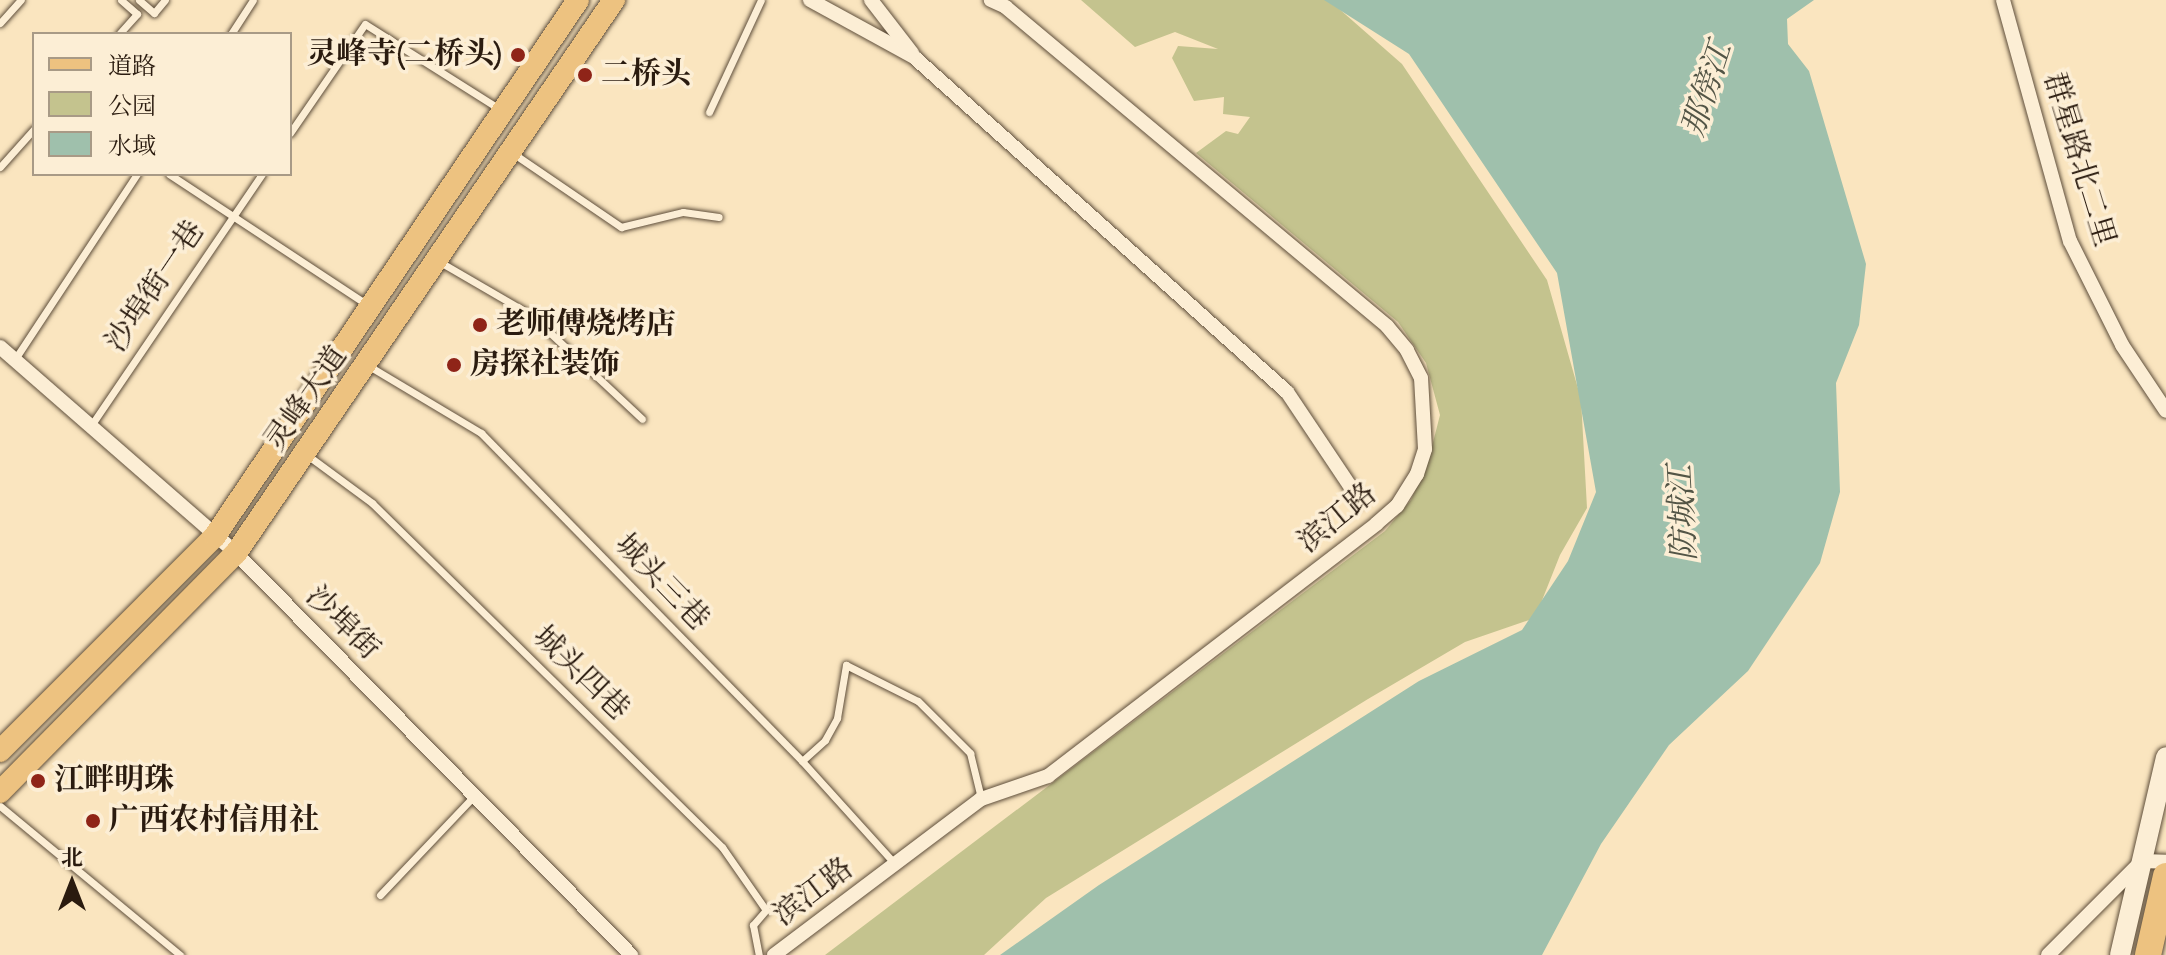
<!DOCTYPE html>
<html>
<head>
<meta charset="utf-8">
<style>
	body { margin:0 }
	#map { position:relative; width:2166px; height:955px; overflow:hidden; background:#fae5bf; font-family:"IM FELL English","Noto Serif SC",serif }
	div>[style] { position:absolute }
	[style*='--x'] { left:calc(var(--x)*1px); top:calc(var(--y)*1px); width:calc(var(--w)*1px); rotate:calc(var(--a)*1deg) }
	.green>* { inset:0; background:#c4c38e }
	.water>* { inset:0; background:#9fc0ac }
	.roads { filter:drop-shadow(0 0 2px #5e4e3b) drop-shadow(0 0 2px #5e4e3b) }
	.lane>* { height:7px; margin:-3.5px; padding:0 3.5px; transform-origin:3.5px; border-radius:3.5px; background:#fceed5 }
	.street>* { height:14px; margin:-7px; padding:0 7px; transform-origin:7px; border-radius:7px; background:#fceed5 }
	.secondary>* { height:20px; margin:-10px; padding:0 10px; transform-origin:10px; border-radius:10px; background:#fceed5 }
	.primary>* { height:22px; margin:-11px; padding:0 11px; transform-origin:11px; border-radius:11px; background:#edc280 }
	.highway>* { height:26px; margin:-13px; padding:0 13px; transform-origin:13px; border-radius:13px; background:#edc280 }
	.dots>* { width:22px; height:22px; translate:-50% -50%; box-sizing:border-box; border:4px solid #fceed5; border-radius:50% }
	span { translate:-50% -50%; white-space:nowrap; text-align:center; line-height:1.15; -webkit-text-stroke:7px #fceed5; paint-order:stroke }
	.poi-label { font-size:30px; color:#2a1b0f; font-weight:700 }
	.right { translate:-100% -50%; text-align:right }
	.left { translate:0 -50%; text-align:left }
	.street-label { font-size:30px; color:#2a1b0f }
	.water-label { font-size:32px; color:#535546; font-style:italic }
	.legend { position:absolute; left:32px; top:32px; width:260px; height:144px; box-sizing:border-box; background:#fceed5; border:2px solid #a89a86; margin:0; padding:10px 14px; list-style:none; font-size:24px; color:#2a1b0f }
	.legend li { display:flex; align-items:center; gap:16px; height:40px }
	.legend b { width:40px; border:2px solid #a89a86 }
	.north { position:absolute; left:32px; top:843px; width:80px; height:80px; -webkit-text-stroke:6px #fceed5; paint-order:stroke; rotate:0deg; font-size:22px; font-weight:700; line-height:32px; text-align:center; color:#2a1b0f }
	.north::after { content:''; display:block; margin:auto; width:28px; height:36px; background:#2a1b0f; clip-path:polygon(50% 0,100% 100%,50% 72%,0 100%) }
</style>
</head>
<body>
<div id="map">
	<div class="green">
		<i style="clip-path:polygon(1081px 0,1329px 0,1402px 64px,1547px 280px,1581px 399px,1587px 508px,1560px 555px,1535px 618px,1465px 642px,1368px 699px,1046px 898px,984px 955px,825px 955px,1385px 531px,1411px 500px,1429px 458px,1440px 415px,1426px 363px,1398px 322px,1196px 153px,1226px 131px,1238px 134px,1250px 117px,1223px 114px,1224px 97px,1194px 101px,1172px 58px,1178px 46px,1218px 49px,1175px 32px,1135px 47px)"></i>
	</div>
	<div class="water">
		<i style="clip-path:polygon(1324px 0,1814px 0,1787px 19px,1788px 44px,1809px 71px,1866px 264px,1859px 325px,1836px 383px,1840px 492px,1820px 563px,1748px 671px,1669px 745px,1601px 844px,1542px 955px,1000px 955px,1099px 885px,1419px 681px,1522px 630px,1568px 561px,1596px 492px,1557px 273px,1409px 54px)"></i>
	</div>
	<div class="roads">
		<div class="lane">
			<i style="--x:139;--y:0;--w:20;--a:41"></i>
			<i style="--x:154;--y:13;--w:17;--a:-50"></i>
			<i style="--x:0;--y:23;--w:31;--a:-48"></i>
			<i style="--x:119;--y:34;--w:27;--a:-48"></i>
			<i style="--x:137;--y:14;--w:21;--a:-139"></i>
			<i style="--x:231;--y:34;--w:40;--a:-57.1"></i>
			<i style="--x:709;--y:112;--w:123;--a:-65.1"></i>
			<i style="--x:290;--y:133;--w:132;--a:-55.5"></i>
			<i style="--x:365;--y:24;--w:161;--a:32.3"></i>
			<i style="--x:514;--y:154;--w:130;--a:34.3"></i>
			<i style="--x:621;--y:227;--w:64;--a:-13.6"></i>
			<i style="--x:683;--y:212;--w:36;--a:8"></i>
			<i style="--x:0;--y:167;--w:51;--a:-48.2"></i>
			<i style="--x:169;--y:174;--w:238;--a:33.4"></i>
			<i style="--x:440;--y:262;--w:105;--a:30.2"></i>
			<i style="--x:531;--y:315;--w:152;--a:43.1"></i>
			<i style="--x:15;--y:359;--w:222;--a:-56.6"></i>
			<i style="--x:369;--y:366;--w:131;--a:30.9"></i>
			<i style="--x:481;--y:433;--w:459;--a:45.6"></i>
			<i style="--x:802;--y:761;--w:139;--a:47.9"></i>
			<i style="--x:90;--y:427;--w:306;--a:-55.8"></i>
			<i style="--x:307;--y:455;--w:81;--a:36.4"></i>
			<i style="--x:372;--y:503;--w:491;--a:44.5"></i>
			<i style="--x:722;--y:847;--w:77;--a:55.1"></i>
			<i style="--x:766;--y:910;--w:20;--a:131"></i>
			<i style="--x:753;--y:925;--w:31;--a:79"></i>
			<i style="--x:802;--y:761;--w:31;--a:-42"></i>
			<i style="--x:825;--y:740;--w:25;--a:-61"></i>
			<i style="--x:837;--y:718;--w:54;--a:-80.4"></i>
			<i style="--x:846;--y:665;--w:80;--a:26.6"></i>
			<i style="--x:918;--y:701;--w:74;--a:45"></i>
			<i style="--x:970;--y:753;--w:46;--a:76.3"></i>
			<i style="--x:0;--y:806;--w:234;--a:39.6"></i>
			<i style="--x:380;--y:895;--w:137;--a:-46.5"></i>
		</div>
		<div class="street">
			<i style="--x:810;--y:0;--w:119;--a:28.7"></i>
			<i style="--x:914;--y:57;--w:501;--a:41.93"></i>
			<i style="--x:1287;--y:392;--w:131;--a:56.2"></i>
			<i style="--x:871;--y:0;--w:67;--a:52.3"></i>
			<i style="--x:2003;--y:0;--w:250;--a:74.5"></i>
			<i style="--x:2070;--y:241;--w:116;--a:63.4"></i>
			<i style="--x:2122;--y:345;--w:79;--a:56.3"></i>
			<i style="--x:0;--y:347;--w:313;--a:41.1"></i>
			<i style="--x:236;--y:553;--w:564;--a:45.5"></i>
			<i style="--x:774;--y:955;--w:259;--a:-37"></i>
			<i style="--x:981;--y:799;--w:71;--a:-18.9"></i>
			<i style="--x:1048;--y:776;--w:414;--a:-37.5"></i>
			<i style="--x:1376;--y:524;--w:28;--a:-41"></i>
			<i style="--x:1397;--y:506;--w:38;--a:-58"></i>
			<i style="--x:1417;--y:474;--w:26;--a:-72"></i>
			<i style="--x:1425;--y:449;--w:71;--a:-93.2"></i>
			<i style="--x:1421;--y:378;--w:31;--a:-117"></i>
			<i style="--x:1407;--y:350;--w:31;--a:-130"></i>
			<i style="--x:1387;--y:326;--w:497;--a:-140.1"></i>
			<i style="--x:1006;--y:7;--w:17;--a:-155"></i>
			<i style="--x:2048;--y:955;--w:133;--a:-45"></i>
			<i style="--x:2142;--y:861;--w:24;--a:2"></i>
		</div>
		<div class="secondary">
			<i style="--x:2120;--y:955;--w:203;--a:-76.9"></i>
		</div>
		<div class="primary">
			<i style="--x:0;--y:751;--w:304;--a:-45"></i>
			<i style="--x:215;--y:536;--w:647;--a:-55.89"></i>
			<i style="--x:0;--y:792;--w:336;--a:-45.4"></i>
			<i style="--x:236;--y:553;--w:670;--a:-55.65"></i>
		</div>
		<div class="highway">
			<i style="--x:2148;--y:955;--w:81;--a:-77.2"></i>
		</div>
	</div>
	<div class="dots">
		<i style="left:518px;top:55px;background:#8f2418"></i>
		<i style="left:585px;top:75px;background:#8f2418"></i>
		<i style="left:480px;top:325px;background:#8f2418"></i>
		<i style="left:454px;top:365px;background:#8f2418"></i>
		<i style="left:38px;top:781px;background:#8f2418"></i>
		<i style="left:93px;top:821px;background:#8f2418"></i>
	</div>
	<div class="poi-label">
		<span class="right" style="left:502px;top:55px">灵峰寺(二桥头)</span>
		<span class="left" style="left:601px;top:75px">二桥头</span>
		<span class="left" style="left:496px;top:325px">老师傅烧烤店</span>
		<span class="left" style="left:470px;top:365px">房探社装饰</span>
		<span class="left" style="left:54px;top:781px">江畔明珠</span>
		<span class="left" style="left:109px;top:821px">广西农村信用社</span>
	</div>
	<div class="street-label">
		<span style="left:2078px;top:160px;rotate:73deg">群星路北二里</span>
		<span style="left:156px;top:287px;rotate:-56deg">沙埠街一巷</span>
		<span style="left:307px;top:399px;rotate:-55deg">灵峰大道</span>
		<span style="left:1338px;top:519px;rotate:-39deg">滨江路</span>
		<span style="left:661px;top:583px;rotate:46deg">城头三巷</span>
		<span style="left:342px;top:624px;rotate:45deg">沙埠街</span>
		<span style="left:580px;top:674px;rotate:44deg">城头四巷</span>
		<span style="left:814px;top:893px;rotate:-37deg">滨江路</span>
	</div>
	<div class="water-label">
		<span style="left:1709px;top:90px;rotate:-72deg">那傍江</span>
		<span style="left:1685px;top:513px;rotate:-93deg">防城江</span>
	</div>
	<ul class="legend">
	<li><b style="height:10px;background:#edc280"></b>道路</li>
	<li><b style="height:22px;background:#c4c38e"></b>公园</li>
	<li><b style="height:22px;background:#9fc0ac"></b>水域</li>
	</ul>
	<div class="north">北</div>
</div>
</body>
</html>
